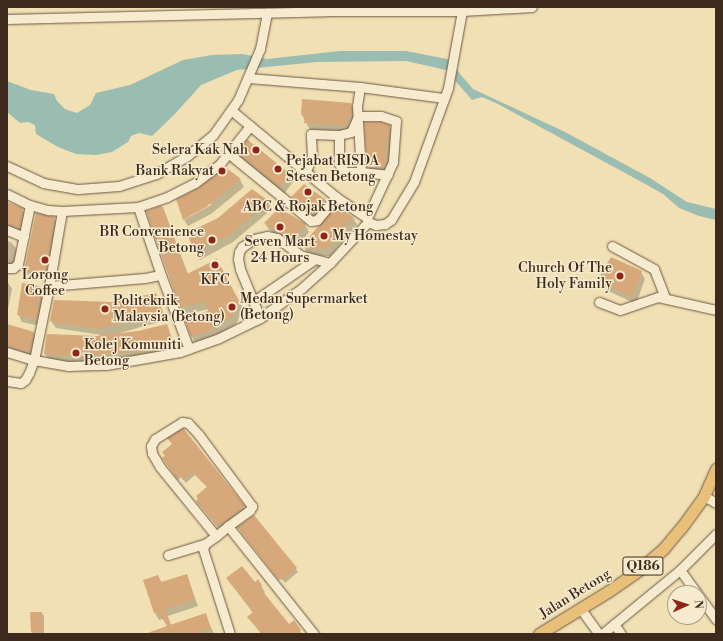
<!DOCTYPE html>
<html>
<head>
<meta charset="utf-8">
<style>
	body { margin:0 }
	#map { position:relative; width:723px; height:641px; overflow:hidden; background:#f1e0b4; font-family:"Libre Bodoni",serif }
	div>[style] { position:absolute }
	[style*='--x'] { left:calc(var(--x)*1px); top:calc(var(--y)*1px); width:calc(var(--w)*1px); rotate:calc(var(--a)*1deg) }
	.water>* { inset:0; background:#9bbdb1 }
	.shadow>* { inset:0; background:#0003 }
	.building>* { inset:0; background:#d7a87a }
	.roads { filter:drop-shadow(0 0 1px #6b5743) drop-shadow(0 0 1px #6b5743) }
	.minor>* { height:9px; margin:-4.5px; padding:0 4.5px; transform-origin:4.5px; border-radius:4.5px; background:#f6ebce }
	.major>* { height:11px; margin:-5.5px; padding:0 5.5px; transform-origin:5.5px; border-radius:5.5px; background:#e8c07a }
	.dots>* { width:11px; height:11px; translate:-50% -50%; box-sizing:border-box; border:2px solid #f6ebce; border-radius:50% }
	span { translate:-50% -50%; white-space:nowrap; text-align:center; line-height:1.15; -webkit-text-stroke:3px #f6ebce; paint-order:stroke }
	.shield-label span { padding:1px 3px; background:#f6ebce; border:1px solid; border-radius:3px; -webkit-text-stroke-width:0 }
	.shield-label { font-size:13px; color:#3e291d; font-weight:700 }
	.poi-label { font-size:14px; color:#3e291d }
	.right { translate:-100% -50%; text-align:right }
	.left { translate:0 -50%; text-align:left }
	.street-label { font-size:14px; color:#3e291d }
	.frame { position:absolute; inset:0; border:8px solid #3e291d; pointer-events:none }
	.north { position:absolute; left:667px; top:585px; width:40px; height:40px; box-sizing:border-box; background:#f6ebce; border:1px solid #ac9d87; border-radius:50%; rotate:87deg; font-size:11px; font-weight:700; line-height:16px; text-align:center; color:#3e291d }
	.north::after { content:''; display:block; margin:auto; width:14px; height:18px; background:#8f2418; clip-path:polygon(50% 0,100% 100%,50% 72%,0 100%) }
</style>
</head>
<body>
<div id="map">
	<div class="water">
		<i style="clip-path:polygon(340px 51px,406px 51px,447px 59px,473px 89px,565px 132px,650px 178px,687px 202px,716px 209px,716px 220px,699px 216px,679px 208px,663px 194px,638px 180px,498px 104px,482px 97px,472px 100px,446px 70px,406px 61px,317px 62px,237px 70px,201px 85px,174px 115px,152px 136px,139px 133px,131px 136px,128px 142px,112px 152px,96px 155px,76px 154px,58px 147px,36px 134px,35px 125px,28px 122px,20px 123px,7px 112px,7px 81px,31px 90px,54px 94px,57px 101px,65px 109px,77px 113px,90px 105px,96px 93px,130px 85px,183px 60px,212px 55px,242px 54px,267px 59px)"></i>
	</div>
	<div class="shadow">
		<i style="clip-path:polygon(351px 104px,355px 111px,351px 133px,310px 130px,302px 115px)"></i>
		<i style="clip-path:polygon(389px 126px,393px 133px,390px 171px,372px 174px,368px 166px)"></i>
		<i style="clip-path:polygon(238px 153px,289px 175px,293px 182px,284px 194px,242px 160px)"></i>
		<i style="clip-path:polygon(225px 168px,240px 180px,244px 187px,211px 214px,188px 226px,184px 220px,211px 205px,210px 203px)"></i>
		<i style="clip-path:polygon(304px 186px,325px 200px,329px 207px,319px 220px,296px 204px,292px 197px)"></i>
		<i style="clip-path:polygon(252px 190px,268px 202px,272px 209px,233px 242px,200px 260px,189px 234px,218px 219px)"></i>
		<i style="clip-path:polygon(7px 203px,22px 209px,27px 217px,23px 235px,7px 229px)"></i>
		<i style="clip-path:polygon(163px 208px,188px 274px,221px 268px,243px 309px,236px 324px,212px 338px,196px 344px,192px 337px,209px 312px,208px 309px,185px 315px,181px 308px)"></i>
		<i style="clip-path:polygon(353px 217px,357px 225px,330px 256px,314px 256px,307px 252px,303px 245px)"></i>
		<i style="clip-path:polygon(54px 218px,58px 225px,49px 282px,30px 278px,25px 271px)"></i>
		<i style="clip-path:polygon(265px 223px,305px 225px,309px 232px,298px 247px,269px 230px)"></i>
		<i style="clip-path:polygon(7px 240px,12px 243px,17px 250px,14px 269px,7px 268px)"></i>
		<i style="clip-path:polygon(641px 272px,645px 279px,636px 304px,602px 288px,598px 281px)"></i>
		<i style="clip-path:polygon(7px 281px,12px 289px,7px 314px)"></i>
		<i style="clip-path:polygon(42px 288px,46px 295px,40px 326px,22px 322px,18px 314px)"></i>
		<i style="clip-path:polygon(155px 294px,166px 320px,113px 335px,139px 332px,166px 325px,177px 351px,83px 364px,49px 361px,45px 354px,101px 335px,56px 328px,51px 321px,113px 303px)"></i>
		<i style="clip-path:polygon(7px 325px,33px 333px,37px 340px,33px 359px,7px 352px)"></i>
		<i style="clip-path:polygon(183px 430px,246px 510px,219px 529px,197px 502px,208px 488px,195px 475px,186px 483px,181px 477px,178px 480px,165px 462px,166px 456px)"></i>
		<i style="clip-path:polygon(238px 527px,296px 569px,298px 572px,285px 583px,282px 579px,279px 580px)"></i>
		<i style="clip-path:polygon(186px 575px,198px 606px,168px 616px,171px 625px,205px 614px,214px 634px,145px 634px,168px 626px,163px 619px,159px 620px,155px 613px,144px 580px,158px 576px,162px 583px)"></i>
		<i style="clip-path:polygon(228px 579px,254px 583px,258px 581px,265px 592px,263px 594px,289px 625px,294px 622px,302px 634px,261px 634px,249px 617px,253px 613px)"></i>
		<i style="clip-path:polygon(42px 613px,44px 616px,44px 634px,33px 634px,32px 632px)"></i>
	</div>
	<div class="building">
		<i style="clip-path:polygon(302px 99px,351px 103px,352px 116px,350px 118px,348px 118px,347px 126px,304px 123px,305px 115px,301px 115px)"></i>
		<i style="clip-path:polygon(364px 122px,381px 122px,390px 125px,388px 142px,386px 142px,386px 163px,384px 168px,367px 167px)"></i>
		<i style="clip-path:polygon(246px 140px,248px 140px,290px 174px,280px 188px,237px 152px)"></i>
		<i style="clip-path:polygon(225px 167px,241px 179px,206px 207px,183px 220px,176px 199px,198px 188px)"></i>
		<i style="clip-path:polygon(304px 184px,325px 199px,314px 213px,291px 197px)"></i>
		<i style="clip-path:polygon(252px 189px,269px 201px,229px 235px,195px 253px,187px 233px,218px 218px)"></i>
		<i style="clip-path:polygon(7px 202px,23px 208px,19px 228px,7px 224px)"></i>
		<i style="clip-path:polygon(160px 206px,163px 207px,187px 274px,217px 259px,239px 301px,232px 317px,208px 331px,191px 337px,184px 318px,208px 311px,205px 301px,180px 308px,146px 211px)"></i>
		<i style="clip-path:polygon(336px 206px,353px 217px,326px 249px,309px 249px,302px 245px)"></i>
		<i style="clip-path:polygon(279px 208px,306px 224px,293px 240px,264px 223px)"></i>
		<i style="clip-path:polygon(36px 213px,55px 217px,45px 275px,24px 271px)"></i>
		<i style="clip-path:polygon(611px 257px,642px 271px,632px 297px,597px 281px)"></i>
		<i style="clip-path:polygon(22px 283px,43px 287px,36px 319px,17px 315px)"></i>
		<i style="clip-path:polygon(156px 293px,163px 312px,99px 329px,50px 321px,54px 300px,113px 302px)"></i>
		<i style="clip-path:polygon(7px 324px,34px 332px,30px 352px,7px 346px)"></i>
		<i style="clip-path:polygon(167px 324px,174px 344px,146px 351px,78px 357px,44px 354px,47px 334px,98px 336px,138px 331px)"></i>
		<i style="clip-path:polygon(183px 428px,245px 506px,217px 526px,196px 501px,198px 499px,196px 496px,207px 487px,193px 472px,183px 480px,179px 475px,176px 477px,162px 458px,165px 456px,162px 452px,172px 444px,167px 438px)"></i>
		<i style="clip-path:polygon(254px 515px,297px 568px,282px 580px,279px 576px,277px 578px,237px 527px)"></i>
		<i style="clip-path:polygon(242px 566px,255px 582px,258px 579px,262px 585px,260px 588px,289px 624px,294px 620px,301px 630px,296px 634px,262px 634px,247px 617px,253px 612px,226px 578px)"></i>
		<i style="clip-path:polygon(187px 574px,195px 599px,165px 609px,170px 625px,206px 613px,211px 629px,195px 634px,145px 634px,167px 626px,158px 612px,154px 613px,143px 580px,158px 575px,161px 582px)"></i>
		<i style="clip-path:polygon(30px 612px,42px 612px,43px 632px,31px 632px)"></i>
	</div>
	<div class="roads">
		<div class="minor">
			<i style="--x:7;--y:19;--w:320;--a:-1.4"></i>
			<i style="--x:327;--y:11;--w:135;--a:0"></i>
			<i style="--x:462;--y:11;--w:70;--a:-3.3"></i>
			<i style="--x:248;--y:78;--w:112;--a:4.6"></i>
			<i style="--x:360;--y:87;--w:85;--a:7.5"></i>
			<i style="--x:360;--y:87;--w:19;--a:99"></i>
			<i style="--x:357;--y:106;--w:66;--a:86.5"></i>
			<i style="--x:361;--y:172;--w:27;--a:6"></i>
			<i style="--x:231;--y:110;--w:136;--a:39.6"></i>
			<i style="--x:336;--y:197;--w:37;--a:34"></i>
			<i style="--x:367;--y:218;--w:4;--a:76"></i>
			<i style="--x:339;--y:135;--w:28;--a:90"></i>
			<i style="--x:339;--y:163;--w:5;--a:68"></i>
			<i style="--x:341;--y:168;--w:6;--a:39"></i>
			<i style="--x:346;--y:172;--w:15;--a:0"></i>
			<i style="--x:228;--y:153;--w:107;--a:39.3"></i>
			<i style="--x:311;--y:221;--w:6;--a:-9"></i>
			<i style="--x:317;--y:220;--w:30;--a:-50"></i>
			<i style="--x:7;--y:166;--w:40;--a:25"></i>
			<i style="--x:43;--y:183;--w:36;--a:10"></i>
			<i style="--x:78;--y:189;--w:41;--a:-4.2"></i>
			<i style="--x:119;--y:186;--w:39;--a:-18"></i>
			<i style="--x:156;--y:174;--w:36;--a:-30"></i>
			<i style="--x:187;--y:156;--w:33;--a:-39"></i>
			<i style="--x:213;--y:135;--w:43;--a:-54.5"></i>
			<i style="--x:238;--y:100;--w:56;--a:-66.7"></i>
			<i style="--x:260;--y:49;--w:37;--a:-79"></i>
			<i style="--x:306;--y:171;--w:16;--a:-68"></i>
			<i style="--x:312;--y:156;--w:22;--a:-93"></i>
			<i style="--x:311;--y:134;--w:28;--a:2"></i>
			<i style="--x:339;--y:135;--w:12;--a:-14"></i>
			<i style="--x:351;--y:132;--w:17;--a:-66"></i>
			<i style="--x:358;--y:116;--w:23;--a:0"></i>
			<i style="--x:381;--y:116;--w:16;--a:18"></i>
			<i style="--x:396;--y:121;--w:41;--a:94.2"></i>
			<i style="--x:393;--y:162;--w:62;--a:114.9"></i>
			<i style="--x:7;--y:194;--w:25;--a:26"></i>
			<i style="--x:30;--y:205;--w:19;--a:16"></i>
			<i style="--x:48;--y:210;--w:14;--a:4"></i>
			<i style="--x:62;--y:211;--w:76;--a:99.8"></i>
			<i style="--x:49;--y:286;--w:96;--a:-4.8"></i>
			<i style="--x:145;--y:278;--w:16;--a:-11"></i>
			<i style="--x:161;--y:275;--w:72;--a:-108.7"></i>
			<i style="--x:138;--y:207;--w:76;--a:177"></i>
			<i style="--x:138;--y:207;--w:31;--a:-19"></i>
			<i style="--x:167;--y:197;--w:31;--a:-27"></i>
			<i style="--x:195;--y:183;--w:30;--a:-37"></i>
			<i style="--x:219;--y:165;--w:50;--a:-51.5"></i>
			<i style="--x:7;--y:230;--w:18;--a:22"></i>
			<i style="--x:612;--y:246;--w:48;--a:28.7"></i>
			<i style="--x:654;--y:269;--w:31;--a:69"></i>
			<i style="--x:7;--y:268;--w:6;--a:0"></i>
			<i style="--x:13;--y:268;--w:6;--a:-39"></i>
			<i style="--x:18;--y:264;--w:60;--a:-78.5"></i>
			<i style="--x:161;--y:275;--w:79;--a:69.3"></i>
			<i style="--x:254;--y:301;--w:74;--a:-34.5"></i>
			<i style="--x:599;--y:302;--w:22;--a:21"></i>
			<i style="--x:620;--y:310;--w:40;--a:-18.9"></i>
			<i style="--x:658;--y:297;--w:59;--a:12.6"></i>
			<i style="--x:260;--y:318;--w:53;--a:-112.2"></i>
			<i style="--x:240;--y:269;--w:10;--a:-101"></i>
			<i style="--x:238;--y:259;--w:7;--a:-82"></i>
			<i style="--x:239;--y:252;--w:6;--a:-59"></i>
			<i style="--x:242;--y:247;--w:14;--a:-34"></i>
			<i style="--x:254;--y:239;--w:13;--a:-13"></i>
			<i style="--x:267;--y:236;--w:10;--a:11"></i>
			<i style="--x:277;--y:238;--w:29;--a:36"></i>
			<i style="--x:300;--y:255;--w:31;--a:15"></i>
			<i style="--x:7;--y:352;--w:28;--a:17"></i>
			<i style="--x:34;--y:360;--w:35;--a:10"></i>
			<i style="--x:68;--y:366;--w:38;--a:-2"></i>
			<i style="--x:106;--y:365;--w:75;--a:-10"></i>
			<i style="--x:180;--y:352;--w:41;--a:-19.7"></i>
			<i style="--x:219;--y:338;--w:46;--a:-26"></i>
			<i style="--x:260;--y:318;--w:52;--a:-35.5"></i>
			<i style="--x:302;--y:288;--w:38;--a:-42"></i>
			<i style="--x:330;--y:263;--w:56;--a:-47.2"></i>
			<i style="--x:368;--y:222;--w:9;--a:21"></i>
			<i style="--x:376;--y:225;--w:9;--a:-6"></i>
			<i style="--x:385;--y:224;--w:7;--a:-34"></i>
			<i style="--x:391;--y:220;--w:44;--a:-58.8"></i>
			<i style="--x:414;--y:182;--w:100;--a:-70.1"></i>
			<i style="--x:448;--y:88;--w:78;--a:-79.7"></i>
			<i style="--x:7;--y:381;--w:14;--a:8"></i>
			<i style="--x:21;--y:383;--w:5;--a:-37"></i>
			<i style="--x:25;--y:380;--w:8;--a:-60"></i>
			<i style="--x:29;--y:373;--w:14;--a:-69"></i>
			<i style="--x:34;--y:360;--w:76;--a:-78.5"></i>
			<i style="--x:704;--y:496;--w:14;--a:30"></i>
			<i style="--x:228;--y:526;--w:138;--a:51.5"></i>
			<i style="--x:216;--y:536;--w:89;--a:-129.1"></i>
			<i style="--x:160;--y:467;--w:16;--a:-120"></i>
			<i style="--x:152;--y:453;--w:7;--a:-98"></i>
			<i style="--x:151;--y:446;--w:8;--a:-60"></i>
			<i style="--x:155;--y:439;--w:32;--a:-32"></i>
			<i style="--x:182;--y:422;--w:6;--a:9"></i>
			<i style="--x:188;--y:423;--w:16;--a:47"></i>
			<i style="--x:199;--y:435;--w:89;--a:53.3"></i>
			<i style="--x:252;--y:506;--w:4;--a:117"></i>
			<i style="--x:250;--y:510;--w:27;--a:144"></i>
			<i style="--x:228;--y:526;--w:16;--a:140"></i>
			<i style="--x:216;--y:536;--w:14;--a:144"></i>
			<i style="--x:205;--y:544;--w:5;--a:112"></i>
			<i style="--x:203;--y:549;--w:89;--a:72.4"></i>
			<i style="--x:168;--y:555;--w:39;--a:-17"></i>
			<i style="--x:680;--y:570;--w:29;--a:54"></i>
			<i style="--x:699;--y:596;--w:29;--a:54"></i>
			<i style="--x:580;--y:608;--w:32;--a:54"></i>
			<i style="--x:614;--y:624;--w:12;--a:55"></i>
			<i style="--x:602;--y:634;--w:101;--a:-39.4"></i>
			<i style="--x:680;--y:570;--w:51;--a:-45"></i>
		</div>
		<div class="major">
			<i style="--x:539;--y:634;--w:82;--a:-31.6"></i>
			<i style="--x:609;--y:591;--w:38;--a:-35"></i>
			<i style="--x:640;--y:569;--w:32;--a:-41"></i>
			<i style="--x:664;--y:548;--w:26;--a:-50"></i>
			<i style="--x:681;--y:528;--w:39;--a:-54"></i>
			<i style="--x:704;--y:496;--w:30;--a:-66"></i>
		</div>
	</div>
	<div class="dots">
		<i style="left:256px;top:150px;background:#8f2418"></i>
		<i style="left:278px;top:169px;background:#8f2418"></i>
		<i style="left:222px;top:171px;background:#8f2418"></i>
		<i style="left:308px;top:192px;background:#8f2418"></i>
		<i style="left:280px;top:227px;background:#8f2418"></i>
		<i style="left:324px;top:236px;background:#8f2418"></i>
		<i style="left:212px;top:240px;background:#8f2418"></i>
		<i style="left:45px;top:260px;background:#8f2418"></i>
		<i style="left:215px;top:265px;background:#8f2418"></i>
		<i style="left:620px;top:276px;background:#8f2418"></i>
		<i style="left:232px;top:307px;background:#8f2418"></i>
		<i style="left:105px;top:309px;background:#8f2418"></i>
		<i style="left:76px;top:353px;background:#8f2418"></i>
	</div>
	<div class="shield-label">
		<span style="left:643px;top:566px">Q186</span>
	</div>
	<div class="poi-label">
		<span class="right" style="left:248px;top:150px">Selera Kak Nah</span>
		<span class="left" style="left:286px;top:169px">Pejabat RISDA<br>Stesen Betong</span>
		<span class="right" style="left:214px;top:171px">Bank Rakyat</span>
		<span style="left:308px;top:207px">ABC &amp; Rojak Betong</span>
		<span class="right" style="left:204px;top:240px">BR Convenience<br>Betong</span>
		<span class="left" style="left:332px;top:236px">My Homestay</span>
		<span style="left:280px;top:250px">Seven Mart<br>24 Hours</span>
		<span class="right" style="left:612px;top:276px">Church Of The<br>Holy Family</span>
		<span style="left:45px;top:283px">Lorong<br>Coffee</span>
		<span style="left:215px;top:280px">KFC</span>
		<span class="left" style="left:240px;top:307px">Medan Supermarket<br>(Betong)</span>
		<span class="left" style="left:113px;top:309px">Politeknik<br>Malaysia (Betong)</span>
		<span class="left" style="left:84px;top:353px">Kolej Komuniti<br>Betong</span>
	</div>
	<div class="street-label">
		<span style="left:575px;top:594px;rotate:-32deg">Jalan Betong</span>
	</div>
	<div class="frame"></div>
	<div class="north">N</div>
</div>
</body>
</html>
